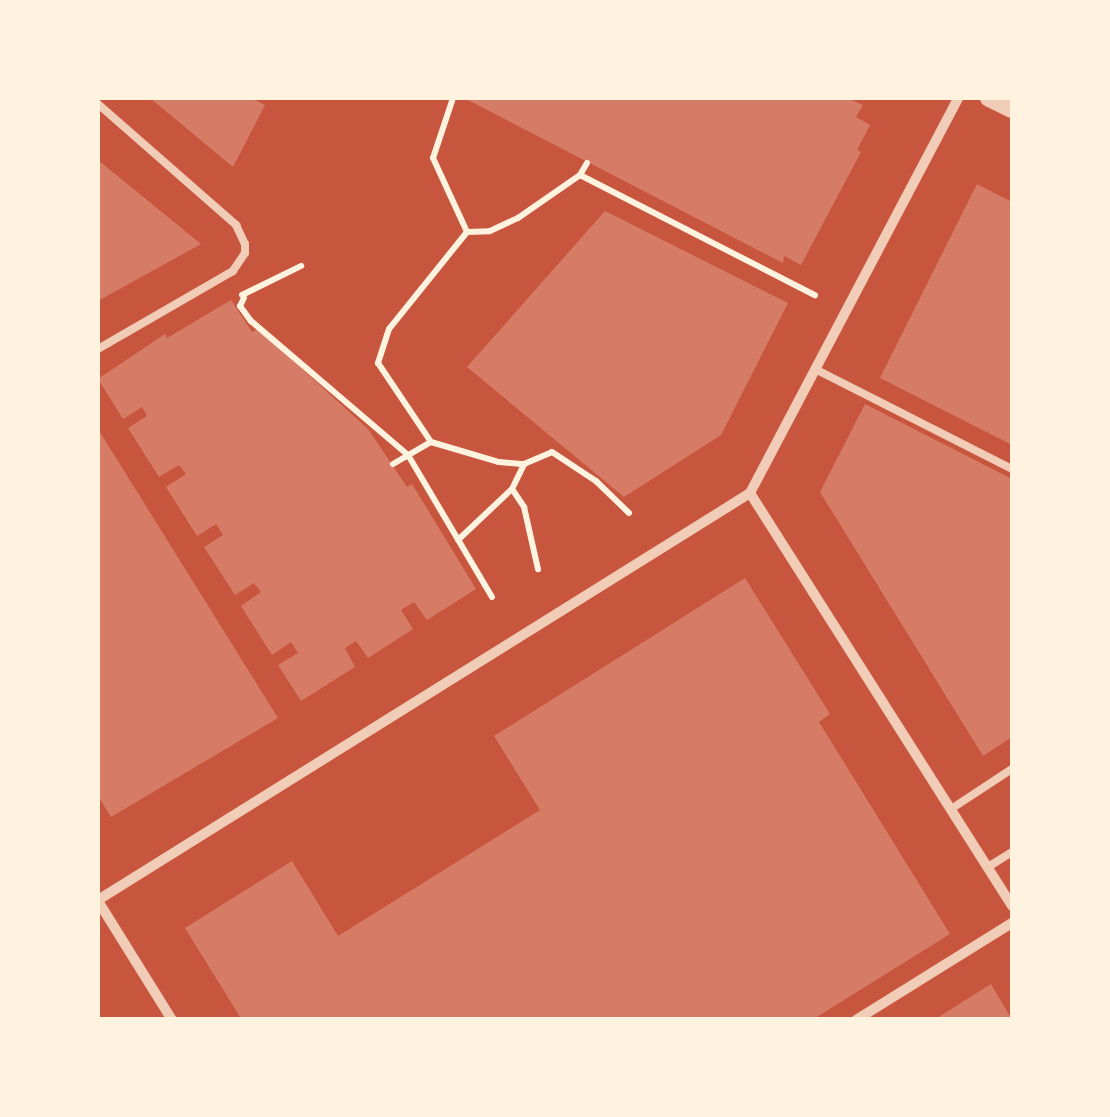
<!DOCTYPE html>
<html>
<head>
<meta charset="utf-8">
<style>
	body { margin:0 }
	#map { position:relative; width:1110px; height:1117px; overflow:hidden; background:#c8553d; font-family:Jost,sans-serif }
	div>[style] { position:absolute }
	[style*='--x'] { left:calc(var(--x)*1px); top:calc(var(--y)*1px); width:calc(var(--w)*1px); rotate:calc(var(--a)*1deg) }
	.building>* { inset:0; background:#d67c66 }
	.path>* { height:6px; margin:-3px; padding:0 3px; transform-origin:3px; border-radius:3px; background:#fff3e0 }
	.service>* { height:8px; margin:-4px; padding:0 4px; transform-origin:4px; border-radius:4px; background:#f1ccb7 }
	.minor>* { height:10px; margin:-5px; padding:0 5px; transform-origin:5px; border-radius:5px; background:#f1ccb7 }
	.tertiary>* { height:18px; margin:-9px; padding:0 9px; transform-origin:9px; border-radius:9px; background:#f1ccb7 }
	span { translate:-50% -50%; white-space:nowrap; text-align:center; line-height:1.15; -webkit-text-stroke:10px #fff3e0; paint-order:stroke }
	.frame { position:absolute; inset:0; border:100px solid #fff3e0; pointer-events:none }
</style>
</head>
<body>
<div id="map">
	<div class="building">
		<i style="clip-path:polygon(150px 98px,251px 98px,265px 105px,233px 167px)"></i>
		<i style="clip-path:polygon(464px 98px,847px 98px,863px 105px,856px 117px,870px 125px,857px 150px,861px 152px,801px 265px,784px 256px,783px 263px)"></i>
		<i style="clip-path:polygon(98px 160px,201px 244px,98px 301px)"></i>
		<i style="clip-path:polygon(977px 184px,1012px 202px,1012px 445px,880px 378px)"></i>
		<i style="clip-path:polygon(605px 211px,788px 303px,721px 435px,624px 497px,467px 367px)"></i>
		<i style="clip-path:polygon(231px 300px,252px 332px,258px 329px,368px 429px,407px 487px,412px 484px,476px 589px,427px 620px,414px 602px,401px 610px,413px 629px,368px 658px,356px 641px,345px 648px,355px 667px,301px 701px,278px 665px,298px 653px,291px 642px,272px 655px,241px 606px,261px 592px,254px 583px,235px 595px,204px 547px,223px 535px,216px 524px,197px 536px,166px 487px,186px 474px,179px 465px,159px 477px,128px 428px,147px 416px,142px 407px,123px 419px,98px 379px,165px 334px,167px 338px)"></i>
		<i style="clip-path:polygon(865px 404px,1012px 479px,1012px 737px,983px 756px,820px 492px)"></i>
		<i style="clip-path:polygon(98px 429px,278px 718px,111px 817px,98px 796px)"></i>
		<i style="clip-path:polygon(745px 578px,830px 714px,819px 722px,950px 934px,812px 1020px,242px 1020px,185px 928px,292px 861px,338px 936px,540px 810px,494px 736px)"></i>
		<i style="clip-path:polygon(991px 984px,1012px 1020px,934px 1020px)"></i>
	</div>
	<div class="path">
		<i style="--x:453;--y:98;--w:63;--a:108.4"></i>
		<i style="--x:433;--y:158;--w:81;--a:65.3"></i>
		<i style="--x:467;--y:232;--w:124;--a:128.8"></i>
		<i style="--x:389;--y:329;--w:36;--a:108"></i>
		<i style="--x:378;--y:363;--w:95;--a:56.1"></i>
		<i style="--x:431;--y:442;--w:71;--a:16.4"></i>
		<i style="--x:499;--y:462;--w:25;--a:5"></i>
		<i style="--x:524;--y:464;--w:30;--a:-23"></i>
		<i style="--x:552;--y:452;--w:53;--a:33.4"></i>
		<i style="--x:596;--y:481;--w:46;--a:44.1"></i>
		<i style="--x:580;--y:175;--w:264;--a:27.1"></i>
		<i style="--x:467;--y:232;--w:23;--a:-2"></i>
		<i style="--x:490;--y:231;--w:31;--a:-25"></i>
		<i style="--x:518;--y:218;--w:75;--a:-34.7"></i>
		<i style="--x:580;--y:175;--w:14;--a:-60"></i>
		<i style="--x:242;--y:295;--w:66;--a:-26.2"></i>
		<i style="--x:244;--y:298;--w:9;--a:117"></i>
		<i style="--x:240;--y:306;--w:19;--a:54"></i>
		<i style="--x:251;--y:321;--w:206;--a:40.5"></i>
		<i style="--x:408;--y:455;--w:165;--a:59.4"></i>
		<i style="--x:393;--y:464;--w:44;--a:-30.1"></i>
		<i style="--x:512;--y:489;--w:22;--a:56"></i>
		<i style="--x:524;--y:507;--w:64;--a:77.3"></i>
		<i style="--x:458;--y:540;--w:74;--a:-43.4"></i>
		<i style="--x:512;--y:489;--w:28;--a:-64"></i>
	</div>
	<div class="service">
		<i style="--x:98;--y:104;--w:184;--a:41.2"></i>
		<i style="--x:236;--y:225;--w:21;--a:65"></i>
		<i style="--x:245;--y:244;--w:9;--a:90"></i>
		<i style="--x:245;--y:253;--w:22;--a:124"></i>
		<i style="--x:233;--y:271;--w:156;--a:150"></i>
		<i style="--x:815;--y:369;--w:221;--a:26.9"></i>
		<i style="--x:951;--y:809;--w:73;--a:-33.3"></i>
		<i style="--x:988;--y:867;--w:28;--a:-32"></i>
	</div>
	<div class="minor">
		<i style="--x:750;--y:493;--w:489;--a:57.6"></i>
		<i style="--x:98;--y:900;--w:769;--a:-31.97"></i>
		<i style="--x:750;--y:493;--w:446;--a:-62.2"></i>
		<i style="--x:98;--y:901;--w:140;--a:58.1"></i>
		<i style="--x:856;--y:1020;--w:184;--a:-31.9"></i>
	</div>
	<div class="tertiary">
		<i style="--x:989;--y:98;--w:25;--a:26"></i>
	</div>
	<div class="frame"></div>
</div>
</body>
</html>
